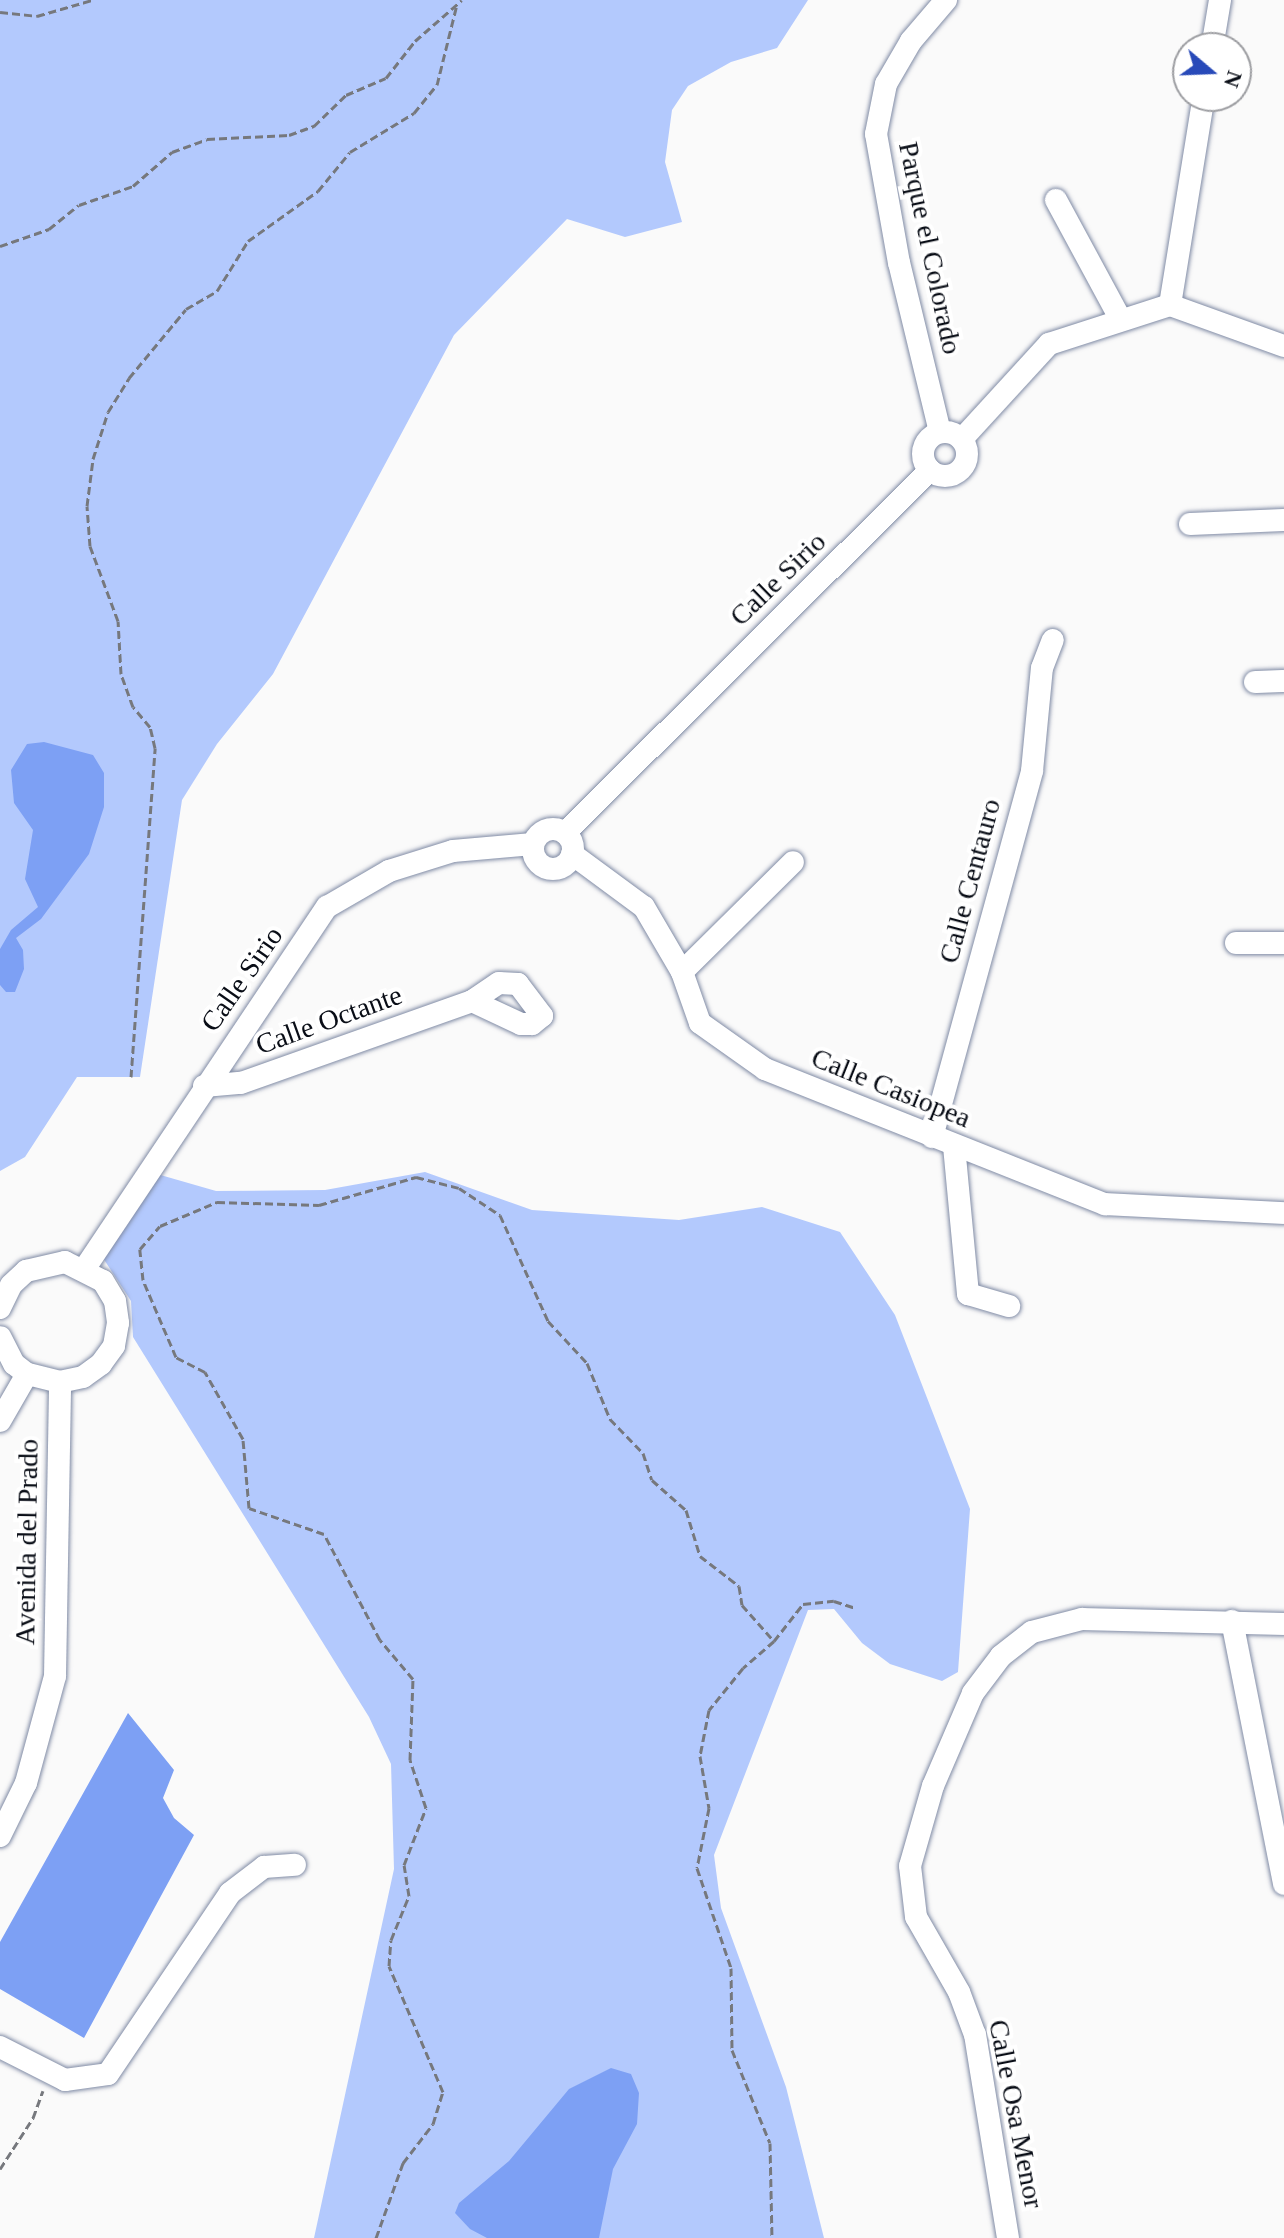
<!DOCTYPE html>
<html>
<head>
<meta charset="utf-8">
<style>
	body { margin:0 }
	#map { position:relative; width:1284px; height:2238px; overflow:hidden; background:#fafafa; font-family:Georgia,serif }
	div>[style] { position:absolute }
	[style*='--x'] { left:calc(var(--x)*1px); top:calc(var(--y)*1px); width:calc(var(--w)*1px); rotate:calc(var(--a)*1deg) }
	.green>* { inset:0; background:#b3c9fd }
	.water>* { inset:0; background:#7da0f4 }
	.path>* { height:3px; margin-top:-1.5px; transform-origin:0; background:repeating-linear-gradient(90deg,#76787d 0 8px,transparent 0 12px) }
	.roads { filter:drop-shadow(0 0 2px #808ba5) drop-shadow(0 0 2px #808ba5) }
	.minor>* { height:22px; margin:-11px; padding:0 11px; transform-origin:11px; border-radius:11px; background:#fff }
	.minor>.ring { margin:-11px; padding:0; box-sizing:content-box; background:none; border:22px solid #fff; border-radius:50% }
	span { translate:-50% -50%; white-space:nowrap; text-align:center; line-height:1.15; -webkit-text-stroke:8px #fff; paint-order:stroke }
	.street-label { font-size:28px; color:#090d16 }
	.north { position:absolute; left:1172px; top:32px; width:80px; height:80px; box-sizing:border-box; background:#fff; border:2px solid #9d9ea2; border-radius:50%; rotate:109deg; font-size:22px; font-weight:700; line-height:32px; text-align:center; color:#090d16 }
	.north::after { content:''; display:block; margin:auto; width:28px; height:36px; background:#284ab9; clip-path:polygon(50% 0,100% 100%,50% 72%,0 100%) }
</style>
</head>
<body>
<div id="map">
	<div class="green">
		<i style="clip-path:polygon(0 0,808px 0,777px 48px,731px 62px,688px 86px,672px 110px,665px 162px,682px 222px,625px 237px,567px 219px,454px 335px,273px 674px,217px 744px,182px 800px,140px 1077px,77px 1077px,25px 1157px,0 1171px)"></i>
		<i style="clip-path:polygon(425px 1172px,532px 1210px,679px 1220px,762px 1207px,840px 1232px,895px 1315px,970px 1509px,958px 1672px,942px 1681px,890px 1664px,862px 1643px,834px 1609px,808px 1610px,714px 1855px,721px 1908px,786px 2087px,824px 2238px,314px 2238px,394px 1869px,391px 1764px,369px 1717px,133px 1337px,131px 1301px,103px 1258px,157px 1174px,216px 1191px,325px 1190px)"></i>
	</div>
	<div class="water">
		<i style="clip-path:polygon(44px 742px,93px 755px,104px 773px,104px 807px,89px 854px,41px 919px,16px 938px,23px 950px,24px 969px,15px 992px,6px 992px,0 985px,0 949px,11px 930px,38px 907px,25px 879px,33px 830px,14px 803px,11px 770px,27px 744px)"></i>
		<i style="clip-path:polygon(128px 1713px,174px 1770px,163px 1798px,174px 1818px,194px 1835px,84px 2038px,0 1989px,0 1942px)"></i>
		<i style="clip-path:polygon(611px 2068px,631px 2074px,639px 2093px,637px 2124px,613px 2169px,599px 2238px,487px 2238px,470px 2229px,455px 2213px,459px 2203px,509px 2161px,569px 2089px)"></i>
	</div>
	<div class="path">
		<i style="--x:0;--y:12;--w:37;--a:6"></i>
		<i style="--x:37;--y:16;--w:57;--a:-16.2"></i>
		<i style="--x:0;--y:246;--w:52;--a:-19.1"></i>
		<i style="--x:49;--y:229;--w:38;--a:-39"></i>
		<i style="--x:79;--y:205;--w:57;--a:-19.4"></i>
		<i style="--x:133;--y:186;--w:52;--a:-41.1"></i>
		<i style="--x:172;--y:152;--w:37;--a:-20"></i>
		<i style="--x:207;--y:139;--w:82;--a:-2.8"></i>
		<i style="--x:289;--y:135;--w:27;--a:-20"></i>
		<i style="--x:314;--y:126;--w:45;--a:-44.1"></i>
		<i style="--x:346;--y:95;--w:43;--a:-23"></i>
		<i style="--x:386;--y:78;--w:47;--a:-51.9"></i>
		<i style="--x:415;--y:41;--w:62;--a:-41.1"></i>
		<i style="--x:131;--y:1077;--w:330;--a:-85.8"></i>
		<i style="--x:155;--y:748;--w:22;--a:-103"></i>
		<i style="--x:150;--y:727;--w:26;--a:-130"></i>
		<i style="--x:133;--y:707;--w:35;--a:-110"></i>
		<i style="--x:121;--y:674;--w:53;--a:-93.2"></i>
		<i style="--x:118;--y:621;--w:80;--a:-110.5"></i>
		<i style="--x:90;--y:546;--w:40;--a:-94.3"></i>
		<i style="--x:87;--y:506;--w:47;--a:-82.7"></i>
		<i style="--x:93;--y:459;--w:49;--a:-72.3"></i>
		<i style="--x:108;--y:412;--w:40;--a:-58"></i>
		<i style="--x:129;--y:378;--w:89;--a:-50.4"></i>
		<i style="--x:186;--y:309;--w:36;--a:-30"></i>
		<i style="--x:217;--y:291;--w:59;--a:-58.2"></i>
		<i style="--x:248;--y:241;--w:86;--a:-35.5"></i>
		<i style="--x:318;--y:191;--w:50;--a:-50.6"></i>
		<i style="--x:350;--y:152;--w:75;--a:-31.4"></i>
		<i style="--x:414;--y:113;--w:36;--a:-51"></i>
		<i style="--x:437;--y:85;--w:83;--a:-76.1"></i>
		<i style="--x:774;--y:1641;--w:47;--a:-51.9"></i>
		<i style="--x:803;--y:1604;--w:31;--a:-6"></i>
		<i style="--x:834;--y:1601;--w:22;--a:18"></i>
		<i style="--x:0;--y:2169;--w:61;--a:-57.1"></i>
		<i style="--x:33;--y:2118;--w:29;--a:-70"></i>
		<i style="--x:376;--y:2238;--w:80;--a:-70.2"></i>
		<i style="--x:403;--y:2163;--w:49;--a:-52.4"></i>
		<i style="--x:433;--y:2124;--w:34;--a:-73"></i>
		<i style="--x:443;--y:2092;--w:137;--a:-113.2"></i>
		<i style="--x:389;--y:1966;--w:26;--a:-86"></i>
		<i style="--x:391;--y:1940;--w:48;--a:-67.8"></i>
		<i style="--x:409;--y:1896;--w:31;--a:-99"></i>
		<i style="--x:404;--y:1865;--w:61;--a:-68.9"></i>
		<i style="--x:426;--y:1808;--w:51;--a:-108.4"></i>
		<i style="--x:410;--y:1760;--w:81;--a:-87.9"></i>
		<i style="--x:413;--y:1679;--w:51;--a:-130.2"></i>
		<i style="--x:380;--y:1640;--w:120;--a:-117.8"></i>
		<i style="--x:324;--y:1534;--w:79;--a:-160.9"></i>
		<i style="--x:249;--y:1508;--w:69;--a:-95"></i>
		<i style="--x:243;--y:1439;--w:77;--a:-119.6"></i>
		<i style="--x:205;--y:1372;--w:33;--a:-153"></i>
		<i style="--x:176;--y:1357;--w:84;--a:-113.2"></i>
		<i style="--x:143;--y:1280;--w:31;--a:-96"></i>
		<i style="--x:140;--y:1249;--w:30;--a:-49"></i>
		<i style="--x:160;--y:1226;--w:62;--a:-22.8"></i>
		<i style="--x:217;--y:1202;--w:102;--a:1.7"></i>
		<i style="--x:319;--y:1205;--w:101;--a:-16.1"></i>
		<i style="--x:416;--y:1177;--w:44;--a:14.3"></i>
		<i style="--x:459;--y:1188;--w:49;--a:33.4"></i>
		<i style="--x:500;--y:1215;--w:116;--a:65.6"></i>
		<i style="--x:548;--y:1321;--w:57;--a:47.1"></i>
		<i style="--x:587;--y:1363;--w:61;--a:67.7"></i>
		<i style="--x:610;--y:1419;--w:47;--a:45.9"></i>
		<i style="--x:643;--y:1453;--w:28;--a:72"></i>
		<i style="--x:652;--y:1480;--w:45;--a:41.4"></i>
		<i style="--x:686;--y:1510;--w:48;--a:73.1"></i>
		<i style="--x:700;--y:1556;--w:49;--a:37.6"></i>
		<i style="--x:739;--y:1586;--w:19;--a:81"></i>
		<i style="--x:742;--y:1605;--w:48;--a:48.4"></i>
		<i style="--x:774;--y:1641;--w:41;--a:138.9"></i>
		<i style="--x:743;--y:1668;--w:54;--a:129"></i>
		<i style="--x:709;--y:1710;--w:47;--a:101.1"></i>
		<i style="--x:700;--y:1756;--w:53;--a:80.2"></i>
		<i style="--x:709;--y:1808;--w:61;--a:101.3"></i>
		<i style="--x:697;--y:1868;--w:106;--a:71.2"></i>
		<i style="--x:731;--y:1968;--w:82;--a:89.3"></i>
		<i style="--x:732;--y:2050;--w:100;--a:67.8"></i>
		<i style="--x:770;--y:2143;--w:95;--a:88.8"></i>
	</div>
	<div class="roads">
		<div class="minor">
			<i style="--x:1212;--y:48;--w:49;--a:-80.5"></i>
			<i style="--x:1056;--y:200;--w:136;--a:61.6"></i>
			<i style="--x:1170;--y:305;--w:212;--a:-80.8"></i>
			<i style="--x:940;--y:432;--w:174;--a:-103.6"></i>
			<i style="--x:899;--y:263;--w:131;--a:-100.1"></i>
			<i style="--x:876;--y:134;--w:51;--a:-78.7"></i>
			<i style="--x:886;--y:84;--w:50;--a:-59.8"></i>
			<i style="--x:911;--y:41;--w:54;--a:-49.5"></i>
			<i class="ring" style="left:923px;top:432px;width:22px;height:22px"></i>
			<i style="--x:962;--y:439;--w:129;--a:-47.5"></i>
			<i style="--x:1049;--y:344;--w:127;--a:-17.9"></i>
			<i style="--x:1170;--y:305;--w:121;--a:19.8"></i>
			<i style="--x:1190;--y:524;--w:94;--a:-2.4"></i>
			<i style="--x:1255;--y:682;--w:29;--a:-2"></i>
			<i class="ring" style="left:533px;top:829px;width:18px;height:18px"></i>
			<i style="--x:565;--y:833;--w:515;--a:-44.84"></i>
			<i style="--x:572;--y:854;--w:89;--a:36.4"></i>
			<i style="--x:644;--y:907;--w:75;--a:59.7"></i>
			<i style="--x:682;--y:972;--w:54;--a:70.6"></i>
			<i style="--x:700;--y:1023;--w:80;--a:35.3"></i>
			<i style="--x:765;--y:1069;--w:366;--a:21.7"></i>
			<i style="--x:1105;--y:1204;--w:179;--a:2.9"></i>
			<i style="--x:1236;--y:943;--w:48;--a:0"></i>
			<i style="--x:682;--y:972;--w:156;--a:-44.7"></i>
			<i style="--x:204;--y:1086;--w:37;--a:-5"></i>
			<i style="--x:241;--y:1083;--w:245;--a:-19.5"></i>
			<i style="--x:472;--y:1001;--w:32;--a:-34"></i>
			<i style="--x:499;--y:983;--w:19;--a:3"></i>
			<i style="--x:518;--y:984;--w:40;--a:53"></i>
			<i style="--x:542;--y:1016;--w:13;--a:141"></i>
			<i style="--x:532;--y:1024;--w:11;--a:180"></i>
			<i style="--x:521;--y:1024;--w:54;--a:-154.9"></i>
			<i style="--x:932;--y:1137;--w:379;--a:-74.7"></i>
			<i style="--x:1032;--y:771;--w:103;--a:-84.5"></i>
			<i style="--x:1042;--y:668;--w:30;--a:-69"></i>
			<i style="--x:954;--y:1146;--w:149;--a:84.6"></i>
			<i style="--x:968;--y:1294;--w:43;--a:16.3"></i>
			<i style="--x:85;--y:1268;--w:435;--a:-56.2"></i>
			<i style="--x:327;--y:907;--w:72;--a:-30.1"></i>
			<i style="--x:389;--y:871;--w:67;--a:-17.4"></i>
			<i style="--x:453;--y:851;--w:80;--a:-5"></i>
			<i style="--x:0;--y:1308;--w:25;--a:-64"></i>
			<i style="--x:11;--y:1285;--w:21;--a:-43"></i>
			<i style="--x:26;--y:1271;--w:40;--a:-13"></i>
			<i style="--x:65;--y:1262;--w:42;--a:26.6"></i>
			<i style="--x:103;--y:1281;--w:23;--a:59"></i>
			<i style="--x:115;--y:1301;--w:22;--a:82"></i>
			<i style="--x:118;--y:1323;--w:23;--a:100"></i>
			<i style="--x:114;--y:1346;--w:22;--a:126"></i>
			<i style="--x:101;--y:1364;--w:22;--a:144"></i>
			<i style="--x:83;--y:1377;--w:24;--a:168"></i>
			<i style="--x:60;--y:1382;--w:34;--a:-166"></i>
			<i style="--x:27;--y:1374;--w:16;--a:-142"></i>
			<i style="--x:14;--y:1364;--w:30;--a:-117"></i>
			<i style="--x:0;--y:1421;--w:54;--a:-60.1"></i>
			<i style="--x:1232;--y:1621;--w:268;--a:78.8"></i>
			<i style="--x:0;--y:1836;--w:59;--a:-63.9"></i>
			<i style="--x:26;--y:1783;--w:111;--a:-74.8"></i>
			<i style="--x:55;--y:1676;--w:294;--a:-89"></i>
			<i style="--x:0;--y:2047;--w:73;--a:26.9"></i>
			<i style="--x:65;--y:2080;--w:43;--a:-7.9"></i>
			<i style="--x:108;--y:2074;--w:218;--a:-56"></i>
			<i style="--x:230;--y:1893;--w:43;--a:-37.4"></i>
			<i style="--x:264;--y:1867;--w:31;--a:-4"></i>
			<i style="--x:1008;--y:2238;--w:206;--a:-99.2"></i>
			<i style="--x:975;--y:2035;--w:46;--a:-110.4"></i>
			<i style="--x:959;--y:1992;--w:86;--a:-119.8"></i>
			<i style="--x:916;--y:1917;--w:51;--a:-96.7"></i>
			<i style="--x:910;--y:1866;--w:83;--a:-74"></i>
			<i style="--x:933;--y:1786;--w:101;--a:-66.7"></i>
			<i style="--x:973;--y:1693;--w:46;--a:-52.9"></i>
			<i style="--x:1001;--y:1656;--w:39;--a:-38"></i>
			<i style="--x:1032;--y:1632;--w:52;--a:-14.6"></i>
			<i style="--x:1082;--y:1619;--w:202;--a:1.4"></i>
		</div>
	</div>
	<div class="street-label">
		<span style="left:930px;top:248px;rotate:78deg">Parque el Colorado</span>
		<span style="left:778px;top:579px;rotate:-44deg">Calle Sirio</span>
		<span style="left:970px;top:881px;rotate:-75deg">Calle Centauro</span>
		<span style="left:242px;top:979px;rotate:-55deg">Calle Sirio</span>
		<span style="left:329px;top:1020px;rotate:-20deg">Calle Octante</span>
		<span style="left:891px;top:1088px;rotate:22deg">Calle Casiopea</span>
		<span style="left:27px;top:1542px;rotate:-89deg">Avenida del Prado</span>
		<span style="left:1016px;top:2114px;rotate:79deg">Calle Osa Menor</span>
	</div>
	<div class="north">N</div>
</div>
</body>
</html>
